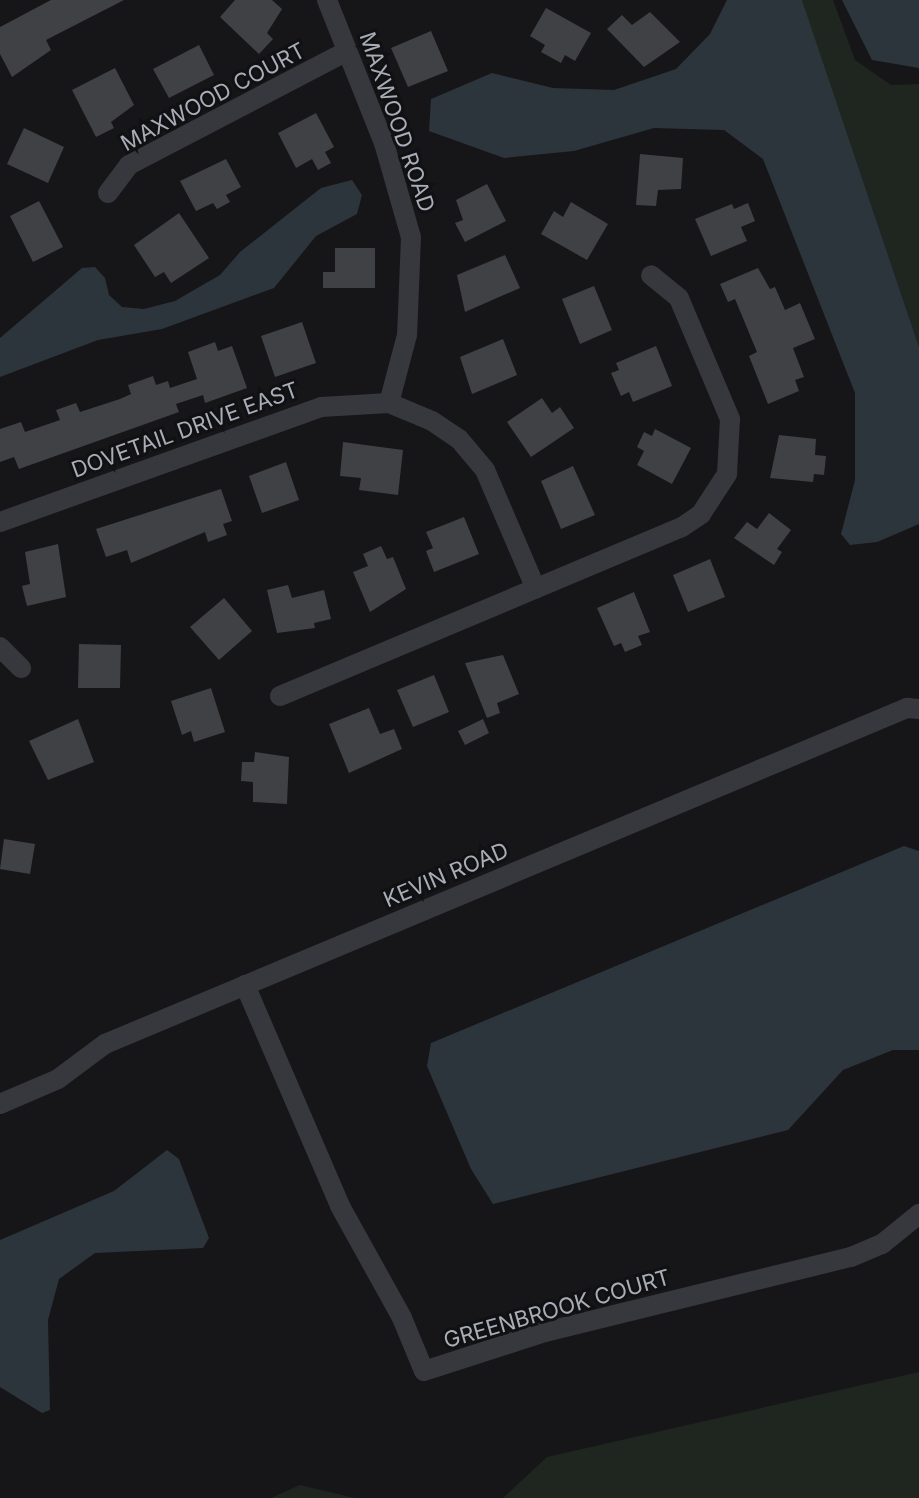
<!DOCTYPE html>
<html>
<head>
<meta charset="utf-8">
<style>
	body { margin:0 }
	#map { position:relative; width:919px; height:1498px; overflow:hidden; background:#161618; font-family:Inter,sans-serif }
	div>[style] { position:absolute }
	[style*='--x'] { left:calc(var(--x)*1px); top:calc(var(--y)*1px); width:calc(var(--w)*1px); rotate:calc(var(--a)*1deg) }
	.green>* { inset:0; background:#1e261f }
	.water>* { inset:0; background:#2c353c }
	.building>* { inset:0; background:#404145 }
	.minor>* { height:20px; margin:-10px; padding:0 10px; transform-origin:10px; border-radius:10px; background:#37383d }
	span { translate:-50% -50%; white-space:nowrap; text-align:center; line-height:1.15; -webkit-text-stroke:6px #111113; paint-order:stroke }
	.street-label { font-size:22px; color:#a8adb8 }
</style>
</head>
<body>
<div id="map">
	<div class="green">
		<i style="clip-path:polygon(802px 0,833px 0,855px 60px,891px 85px,919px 84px,919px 347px)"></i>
		<i style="clip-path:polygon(919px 1372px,919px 1498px,503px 1498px,547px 1457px)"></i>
		<i style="clip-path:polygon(300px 1485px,355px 1498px,271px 1498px)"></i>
	</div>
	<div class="water">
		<i style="clip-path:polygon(727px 0,802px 0,919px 347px,919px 524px,877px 542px,850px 545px,841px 534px,855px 480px,855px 393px,763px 159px,724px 130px,654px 128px,574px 151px,504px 158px,429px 131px,431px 99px,492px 73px,553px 88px,614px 90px,676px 69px,710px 34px)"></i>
		<i style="clip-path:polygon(842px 0,919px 0,919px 68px,872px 60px)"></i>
		<i style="clip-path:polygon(352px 180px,362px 195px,357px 214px,316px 236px,274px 288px,162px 329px,98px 340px,0 377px,0 338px,82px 268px,95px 267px,105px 278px,109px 295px,122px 307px,144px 309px,175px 301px,220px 275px,240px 252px,321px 188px)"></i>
		<i style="clip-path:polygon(904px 846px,919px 851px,919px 1050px,893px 1050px,843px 1070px,788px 1130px,493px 1204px,471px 1169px,427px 1066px,431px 1043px)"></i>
		<i style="clip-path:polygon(167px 1150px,179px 1159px,209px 1238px,203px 1248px,95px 1253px,59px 1279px,48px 1320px,50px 1410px,42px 1413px,0 1387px,0 1240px,114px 1191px)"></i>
	</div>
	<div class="building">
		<i style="clip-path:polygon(51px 0,124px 0,46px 40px,51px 50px,12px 77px,0 54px,0 27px)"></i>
		<i style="clip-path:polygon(235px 0,272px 0,282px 9px,267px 33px,273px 39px,259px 54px,220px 17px)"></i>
		<i style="clip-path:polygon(546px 8px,591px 33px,575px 61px,565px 55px,561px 63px,541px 52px,545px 45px,530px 36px)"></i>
		<i style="clip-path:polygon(650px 12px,680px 42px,644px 67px,607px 29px,622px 15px,632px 25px)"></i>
		<i style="clip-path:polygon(431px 31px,448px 71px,408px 87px,391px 48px)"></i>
		<i style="clip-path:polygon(199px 45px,214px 75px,169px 98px,153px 69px)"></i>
		<i style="clip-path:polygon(115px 68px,134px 105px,111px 122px,114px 128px,96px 137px,72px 90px)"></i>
		<i style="clip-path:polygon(316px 113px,334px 147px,325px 152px,331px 163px,318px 170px,312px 159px,296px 168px,278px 133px)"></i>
		<i style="clip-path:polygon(24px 128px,64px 147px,48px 183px,7px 164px)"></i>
		<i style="clip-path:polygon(640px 154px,683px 158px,681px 189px,658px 190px,656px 206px,636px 205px)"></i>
		<i style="clip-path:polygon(226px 159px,241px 187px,226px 195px,230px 202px,217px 209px,213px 203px,196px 211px,180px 181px)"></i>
		<i style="clip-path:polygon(487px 184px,506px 221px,465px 242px,455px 223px,463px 220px,456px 200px)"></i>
		<i style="clip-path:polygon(39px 201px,63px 247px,33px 262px,10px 216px)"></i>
		<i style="clip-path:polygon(571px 202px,608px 224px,587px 260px,541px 234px,554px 211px,563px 217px)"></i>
		<i style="clip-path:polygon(748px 203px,755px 221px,741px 227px,747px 241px,711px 256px,695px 219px,732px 204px,734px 209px)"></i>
		<i style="clip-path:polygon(179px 213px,209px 258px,171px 283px,164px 272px,155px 277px,134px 245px)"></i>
		<i style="clip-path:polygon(335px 248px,375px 248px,375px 288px,323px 288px,323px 272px,335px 272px)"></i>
		<i style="clip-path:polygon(505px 255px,520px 288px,465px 312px,457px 275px)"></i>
		<i style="clip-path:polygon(758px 268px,770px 289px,775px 287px,785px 310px,800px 303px,815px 339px,793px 348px,804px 377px,795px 380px,799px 391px,768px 404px,749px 356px,757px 352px,735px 299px,728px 302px,720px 284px)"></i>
		<i style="clip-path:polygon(594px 286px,612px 330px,580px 344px,562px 299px)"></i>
		<i style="clip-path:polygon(302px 322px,316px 363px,275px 377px,261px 336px)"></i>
		<i style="clip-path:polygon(503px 339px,517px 375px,472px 394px,460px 357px)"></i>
		<i style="clip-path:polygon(215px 342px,218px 351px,232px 346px,247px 388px,205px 403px,203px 395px,176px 404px,179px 412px,19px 469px,14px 457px,0 462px,0 429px,21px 422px,25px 432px,60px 420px,56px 410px,76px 403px,80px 412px,120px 399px,131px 394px,128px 385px,153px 376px,156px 385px,168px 381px,170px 388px,197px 379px,188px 352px)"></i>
		<i style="clip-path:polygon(656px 346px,672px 386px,633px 402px,629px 392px,621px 396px,611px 373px,619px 370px,616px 363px)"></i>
		<i style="clip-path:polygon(542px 398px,552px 413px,560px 407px,574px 428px,531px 457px,507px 422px)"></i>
		<i style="clip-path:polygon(655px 429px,691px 448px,672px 484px,637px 465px,644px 451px,637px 447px,644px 432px,652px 436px)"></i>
		<i style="clip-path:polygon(779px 435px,816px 439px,815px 455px,826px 456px,824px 475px,814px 474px,813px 482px,770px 478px)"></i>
		<i style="clip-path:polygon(343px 442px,403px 450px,398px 495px,359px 490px,361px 478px,340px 476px)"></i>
		<i style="clip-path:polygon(286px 462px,299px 500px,262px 513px,249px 476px)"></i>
		<i style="clip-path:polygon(573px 466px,595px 515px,561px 529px,541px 481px)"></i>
		<i style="clip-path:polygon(221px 489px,232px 521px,223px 524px,227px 535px,208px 542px,205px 532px,131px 563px,127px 550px,106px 557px,96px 529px)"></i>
		<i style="clip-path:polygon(769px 513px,791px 530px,777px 549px,782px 552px,774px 565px,734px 538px,747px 522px,757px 529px)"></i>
		<i style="clip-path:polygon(464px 517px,479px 554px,434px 572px,426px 551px,433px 548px,426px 532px)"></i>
		<i style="clip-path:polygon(58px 544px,66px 597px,27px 606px,22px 586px,30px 584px,25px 552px)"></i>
		<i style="clip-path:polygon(381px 546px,387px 559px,393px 557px,406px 589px,370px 612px,353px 572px,368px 566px,363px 554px)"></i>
		<i style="clip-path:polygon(710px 559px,725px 597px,688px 612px,673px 575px)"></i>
		<i style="clip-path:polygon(288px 585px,292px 598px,324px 590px,331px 619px,314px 623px,315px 628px,277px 633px,267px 590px)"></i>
		<i style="clip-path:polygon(634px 592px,650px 632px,638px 636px,642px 645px,625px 652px,621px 643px,614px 646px,597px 608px)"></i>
		<i style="clip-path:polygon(224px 598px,252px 631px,219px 660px,190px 627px)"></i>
		<i style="clip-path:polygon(79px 644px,121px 645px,120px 688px,78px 688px)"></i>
		<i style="clip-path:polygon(503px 655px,519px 694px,497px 703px,500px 713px,487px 718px,465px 663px)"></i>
		<i style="clip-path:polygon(434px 675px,449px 712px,413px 727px,397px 690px)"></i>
		<i style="clip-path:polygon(211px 688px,225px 732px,194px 742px,191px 731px,182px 735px,171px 701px)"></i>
		<i style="clip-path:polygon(369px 708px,380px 734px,394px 729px,402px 749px,349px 773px,329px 724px)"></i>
		<i style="clip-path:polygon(78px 719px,94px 762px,48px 780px,29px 741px)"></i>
		<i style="clip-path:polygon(483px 719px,489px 733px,465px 745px,458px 731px)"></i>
		<i style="clip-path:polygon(255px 752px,289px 757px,287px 804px,253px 802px,253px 782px,241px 781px,242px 762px,254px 762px)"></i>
		<i style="clip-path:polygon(4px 839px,35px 844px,30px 874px,0 869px)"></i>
	</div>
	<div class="minor">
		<i style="--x:327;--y:0;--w:154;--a:68.3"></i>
		<i style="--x:384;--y:143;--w:98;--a:74"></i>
		<i style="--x:411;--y:237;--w:98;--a:92.3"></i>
		<i style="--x:407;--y:335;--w:70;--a:104.8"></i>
		<i style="--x:108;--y:193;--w:35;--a:-53"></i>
		<i style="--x:129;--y:165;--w:246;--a:-27.6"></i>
		<i style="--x:0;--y:522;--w:341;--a:-19.7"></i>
		<i style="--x:321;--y:407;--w:68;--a:-3.4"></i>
		<i style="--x:389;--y:403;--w:47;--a:22.7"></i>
		<i style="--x:432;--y:421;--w:32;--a:34"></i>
		<i style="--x:459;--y:439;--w:40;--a:50"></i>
		<i style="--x:485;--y:470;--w:129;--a:66.8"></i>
		<i style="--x:0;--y:647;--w:30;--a:45"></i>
		<i style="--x:280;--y:696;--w:436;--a:-22.8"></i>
		<i style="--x:682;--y:527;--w:23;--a:-34"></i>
		<i style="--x:701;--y:514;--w:48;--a:-57"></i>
		<i style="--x:727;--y:474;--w:55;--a:-86.9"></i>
		<i style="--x:730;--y:419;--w:131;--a:-112.9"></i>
		<i style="--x:679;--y:298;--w:36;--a:-141"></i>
		<i style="--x:245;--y:985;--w:241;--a:66.7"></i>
		<i style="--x:340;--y:1206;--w:128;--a:61"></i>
		<i style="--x:402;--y:1318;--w:57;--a:67.5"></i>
		<i style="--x:424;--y:1371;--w:127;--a:-17.9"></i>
		<i style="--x:545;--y:1332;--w:315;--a:-13.8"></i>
		<i style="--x:851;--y:1257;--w:34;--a:-23"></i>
		<i style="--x:882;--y:1244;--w:48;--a:-39"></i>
		<i style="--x:0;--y:1104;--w:63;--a:-23.3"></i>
		<i style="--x:58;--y:1079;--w:59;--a:-36.7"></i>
		<i style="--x:105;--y:1044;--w:870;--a:-22.73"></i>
		<i style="--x:907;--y:708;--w:12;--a:5"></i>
	</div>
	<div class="street-label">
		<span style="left:213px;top:97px;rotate:-28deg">MAXWOOD COURT</span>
		<span style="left:397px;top:122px;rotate:71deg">MAXWOOD ROAD</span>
		<span style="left:185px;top:430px;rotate:-20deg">DOVETAIL DRIVE EAST</span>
		<span style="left:446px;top:875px;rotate:-23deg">KEVIN ROAD</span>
		<span style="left:557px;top:1309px;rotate:-16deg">GREENBROOK COURT</span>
	</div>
</div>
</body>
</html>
